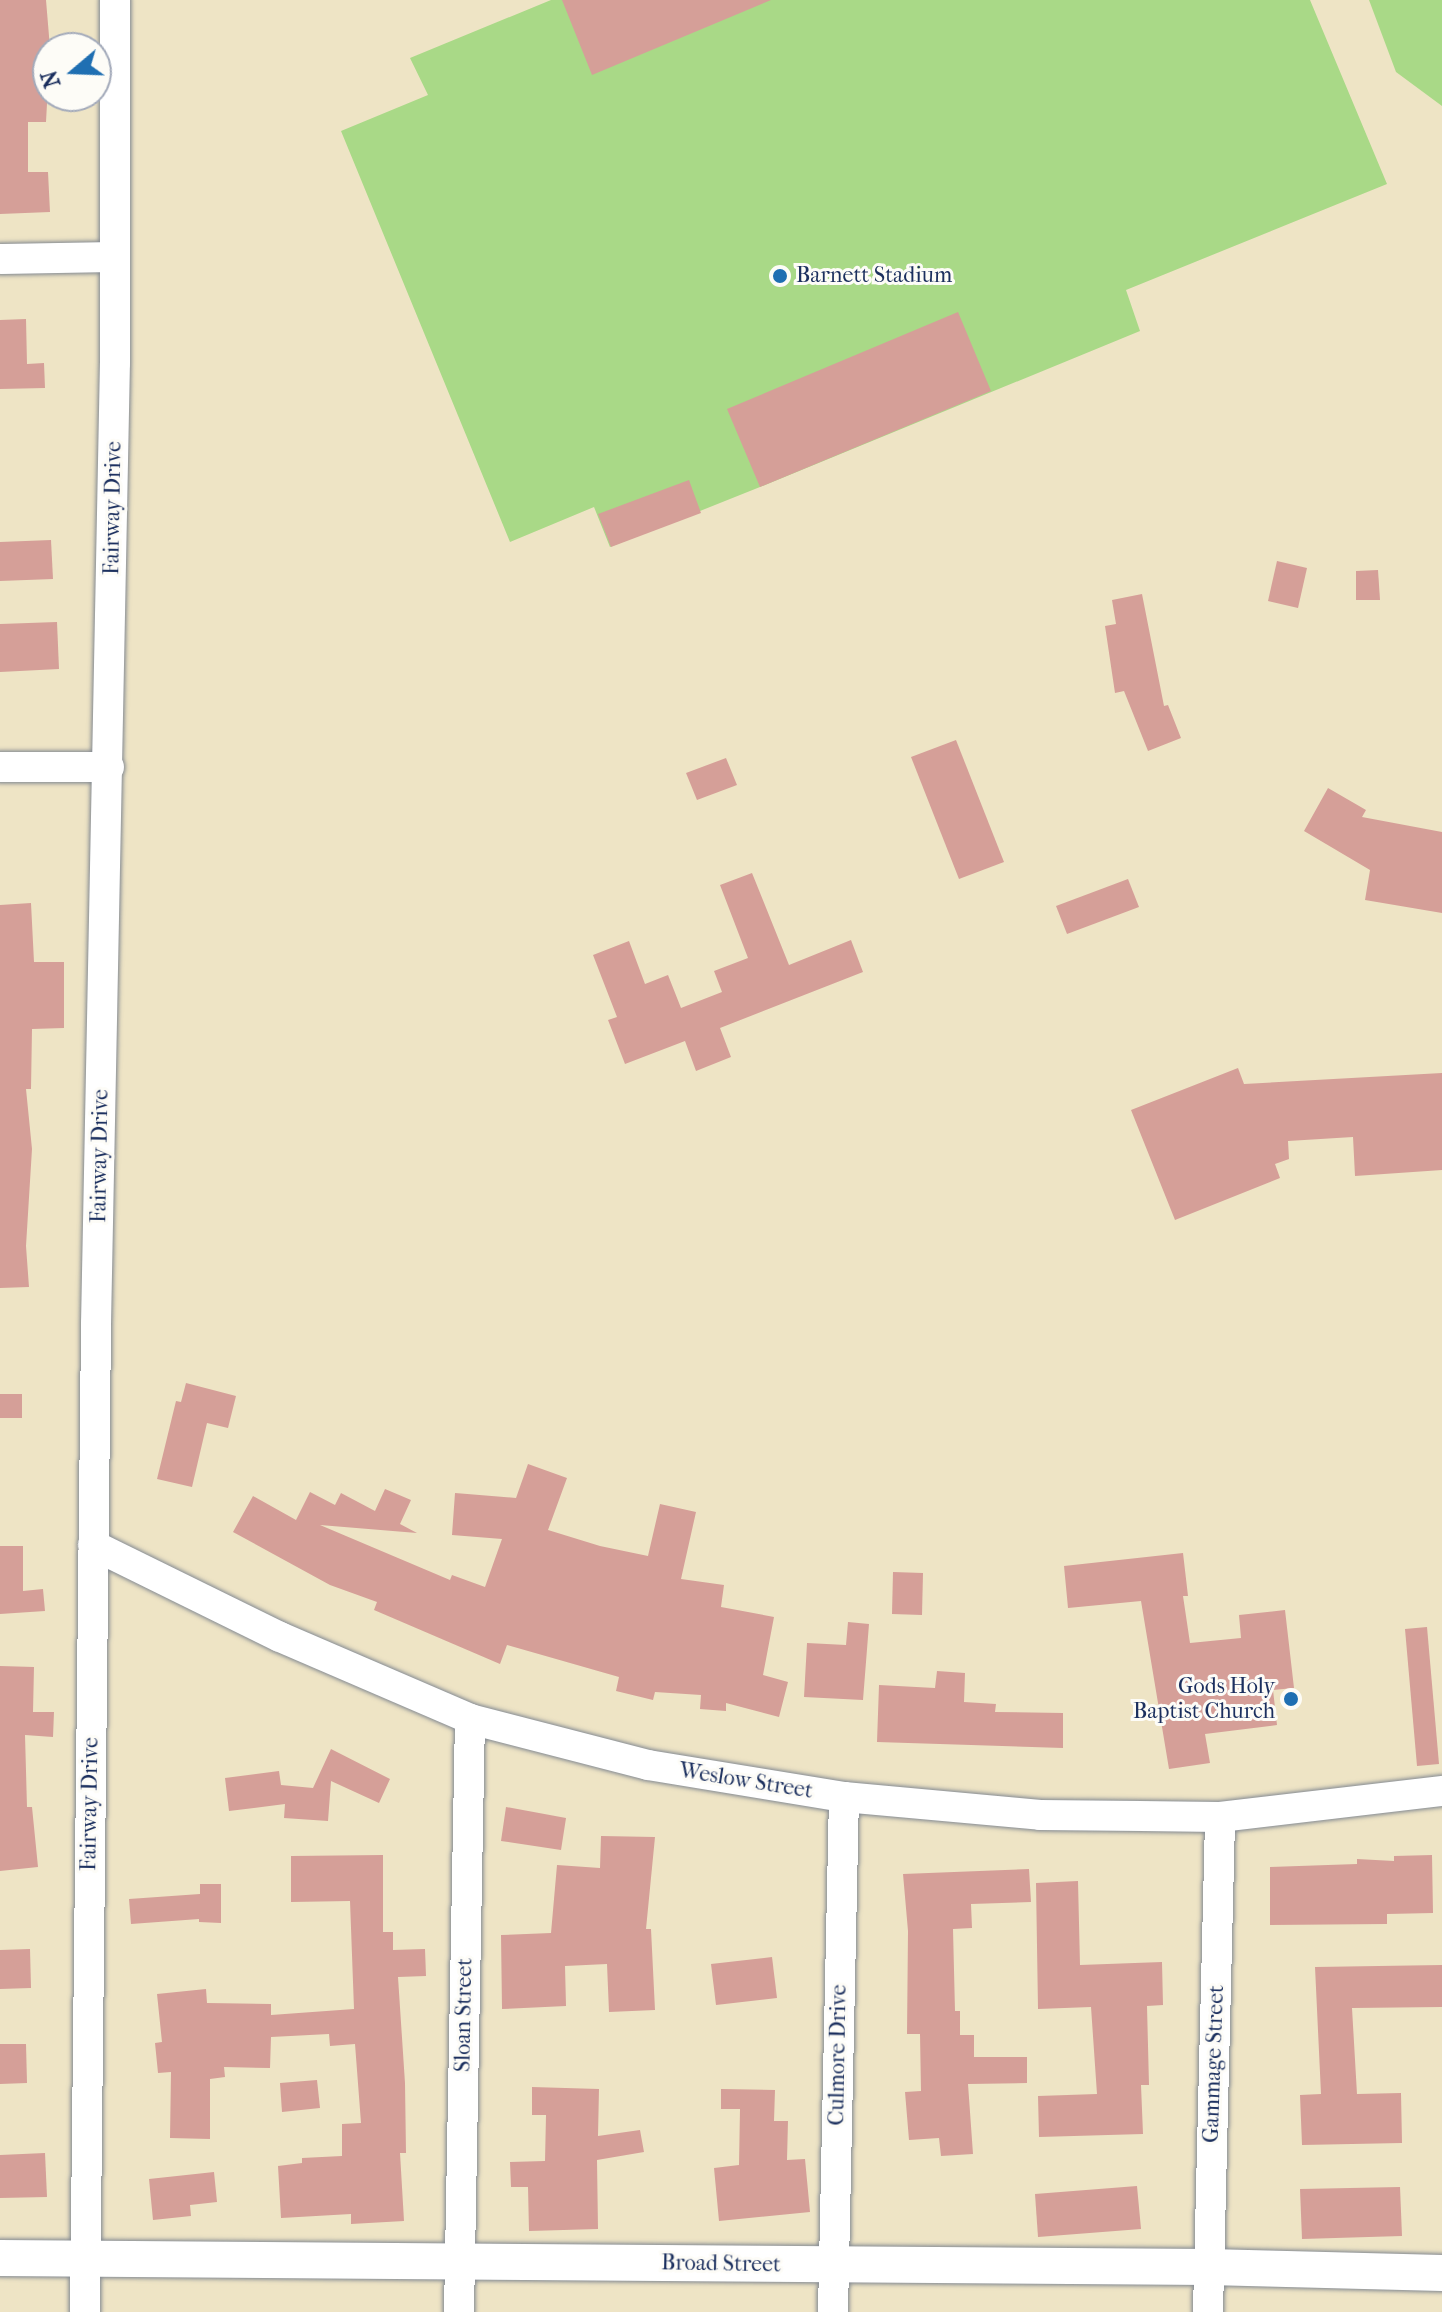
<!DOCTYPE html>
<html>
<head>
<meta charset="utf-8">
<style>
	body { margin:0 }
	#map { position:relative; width:1442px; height:2312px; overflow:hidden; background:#eee4c5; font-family:"IM FELL French Canon",serif }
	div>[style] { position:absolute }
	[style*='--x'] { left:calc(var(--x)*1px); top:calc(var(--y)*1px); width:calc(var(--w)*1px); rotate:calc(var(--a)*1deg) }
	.green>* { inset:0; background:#a9d987 }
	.building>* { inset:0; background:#d59f98 }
	.roads { filter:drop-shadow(0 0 2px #848a92) drop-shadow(0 0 2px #848a92) }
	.minor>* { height:30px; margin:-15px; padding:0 15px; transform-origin:15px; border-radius:15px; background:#fff }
	.tertiary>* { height:36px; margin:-18px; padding:0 18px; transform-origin:18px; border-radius:18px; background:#fff }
	.dots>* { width:22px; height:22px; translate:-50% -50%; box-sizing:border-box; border:4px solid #fdfcf7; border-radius:50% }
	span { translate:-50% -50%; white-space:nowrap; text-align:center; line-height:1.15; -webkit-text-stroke:6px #fdfcf7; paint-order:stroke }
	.poi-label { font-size:22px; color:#1b2f5e }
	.left { translate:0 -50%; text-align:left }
	.right { translate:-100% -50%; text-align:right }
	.street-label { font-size:22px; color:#1b2f5e }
	.north { position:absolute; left:32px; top:32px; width:80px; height:80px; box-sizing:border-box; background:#fdfcf7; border:2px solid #a3aaba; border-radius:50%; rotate:251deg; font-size:22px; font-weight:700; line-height:32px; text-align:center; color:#1b2f5e }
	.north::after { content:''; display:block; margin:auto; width:28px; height:36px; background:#1f6fb2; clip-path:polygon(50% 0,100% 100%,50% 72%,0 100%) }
</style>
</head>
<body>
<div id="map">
	<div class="green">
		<i style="clip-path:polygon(551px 0,1310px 0,1387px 184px,1126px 290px,1140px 331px,760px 487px,610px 547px,594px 507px,510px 542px,341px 131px,428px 95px,410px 58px)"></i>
		<i style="clip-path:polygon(1369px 0,1442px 0,1442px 106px,1396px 72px)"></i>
	</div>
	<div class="building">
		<i style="clip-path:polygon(0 0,46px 0,50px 48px,46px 122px,28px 122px,28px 172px,48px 172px,50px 212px,0 214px)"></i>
		<i style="clip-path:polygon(562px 0,771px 0,592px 75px)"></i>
		<i style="clip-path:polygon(958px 312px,991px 391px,760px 487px,727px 409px)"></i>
		<i style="clip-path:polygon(26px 319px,27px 364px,44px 363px,45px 388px,0 389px,0 320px)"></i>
		<i style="clip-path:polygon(689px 480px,701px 513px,611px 547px,598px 514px)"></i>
		<i style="clip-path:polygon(51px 540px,53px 579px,0 581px,0 542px)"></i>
		<i style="clip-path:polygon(1277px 561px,1307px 568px,1298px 608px,1268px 601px)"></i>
		<i style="clip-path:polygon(1378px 570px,1380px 600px,1356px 600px,1356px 571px)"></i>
		<i style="clip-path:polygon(1142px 594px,1164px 706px,1168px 705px,1181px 738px,1148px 751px,1124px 691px,1115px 693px,1105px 626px,1116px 624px,1112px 600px)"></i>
		<i style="clip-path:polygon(57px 622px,59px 669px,0 672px,0 624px)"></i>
		<i style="clip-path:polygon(956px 740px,1004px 862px,959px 879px,911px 757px)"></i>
		<i style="clip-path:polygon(726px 758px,737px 785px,697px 800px,686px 773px)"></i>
		<i style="clip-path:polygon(1328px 788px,1366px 810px,1362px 817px,1442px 832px,1442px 913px,1365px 900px,1370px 870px,1304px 831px)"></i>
		<i style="clip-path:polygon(752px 873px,789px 965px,851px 940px,863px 972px,720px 1028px,731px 1057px,696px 1071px,685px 1041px,625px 1064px,608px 1020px,617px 1017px,593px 955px,629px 941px,645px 984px,668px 975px,681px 1008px,722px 992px,714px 971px,748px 958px,720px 885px)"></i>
		<i style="clip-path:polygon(1128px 879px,1139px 907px,1067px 934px,1056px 906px)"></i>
		<i style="clip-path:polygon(31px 903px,34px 962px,64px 962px,64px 1028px,32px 1029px,31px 1089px,26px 1089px,32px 1149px,26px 1246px,29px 1287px,0 1288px,0 905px)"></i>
		<i style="clip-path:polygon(1238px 1068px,1244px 1084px,1442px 1073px,1442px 1170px,1355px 1176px,1353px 1137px,1288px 1141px,1289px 1159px,1275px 1164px,1280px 1178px,1175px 1220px,1131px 1110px)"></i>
		<i style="clip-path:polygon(186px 1383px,236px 1396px,228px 1428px,207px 1423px,192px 1487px,157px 1479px,176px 1401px,181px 1402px)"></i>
		<i style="clip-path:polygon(0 1394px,22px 1394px,22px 1418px,0 1418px)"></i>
		<i style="clip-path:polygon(528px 1464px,567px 1478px,548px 1530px,600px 1546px,648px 1556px,660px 1504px,696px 1512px,681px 1579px,724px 1585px,721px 1607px,774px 1617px,763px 1675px,788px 1682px,779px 1717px,726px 1703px,726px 1711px,700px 1709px,701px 1695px,655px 1692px,653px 1700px,616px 1691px,619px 1677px,507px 1645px,500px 1664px,374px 1610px,377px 1602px,330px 1585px,233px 1532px,253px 1496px,296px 1520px,310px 1492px,335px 1505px,341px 1493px,375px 1511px,385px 1489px,411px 1500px,400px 1524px,417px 1533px,320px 1525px,450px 1580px,452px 1575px,485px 1587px,502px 1539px,452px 1535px,455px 1493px,516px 1498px)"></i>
		<i style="clip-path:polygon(0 1546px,23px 1546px,23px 1591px,43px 1589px,45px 1611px,0 1614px)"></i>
		<i style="clip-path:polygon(1183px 1553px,1188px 1596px,1183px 1596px,1190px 1643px,1241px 1638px,1239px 1615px,1285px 1610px,1294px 1688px,1273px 1690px,1277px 1725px,1205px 1734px,1210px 1763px,1169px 1769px,1141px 1601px,1068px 1608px,1064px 1566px)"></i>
		<i style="clip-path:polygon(893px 1572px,923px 1573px,922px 1615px,892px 1614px)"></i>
		<i style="clip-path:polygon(848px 1622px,869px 1624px,863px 1700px,804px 1697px,807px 1643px,846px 1645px)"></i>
		<i style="clip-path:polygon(1427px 1627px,1439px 1764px,1417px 1766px,1405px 1629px)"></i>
		<i style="clip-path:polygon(0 1666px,34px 1667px,33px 1712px,54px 1712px,53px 1737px,25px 1735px,27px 1807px,32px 1807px,38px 1867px,0 1871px)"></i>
		<i style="clip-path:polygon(937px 1671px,965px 1673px,964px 1702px,996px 1704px,995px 1712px,1063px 1713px,1063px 1748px,877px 1742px,879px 1685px,935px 1688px)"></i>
		<i style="clip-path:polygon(331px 1749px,390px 1779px,379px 1803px,331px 1781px,328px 1821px,284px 1818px,285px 1804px,229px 1811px,225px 1778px,279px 1771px,281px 1785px,313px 1788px)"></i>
		<i style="clip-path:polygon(506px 1807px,566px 1818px,561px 1850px,501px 1841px)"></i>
		<i style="clip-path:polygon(601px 1836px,655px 1837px,646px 1929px,651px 1929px,655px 2010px,609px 2012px,607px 1964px,565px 1966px,566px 2006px,502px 2009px,501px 1935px,551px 1933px,557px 1865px,600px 1868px)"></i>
		<i style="clip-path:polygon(383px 1855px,383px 1932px,393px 1932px,393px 1950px,425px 1949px,426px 1976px,398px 1977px,405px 2083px,406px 2153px,400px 2153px,404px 2221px,351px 2224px,351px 2214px,281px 2218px,278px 2166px,302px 2163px,302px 2158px,342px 2156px,342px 2124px,361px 2123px,355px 2044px,330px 2046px,329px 2034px,271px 2037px,270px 2068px,224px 2067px,225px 2077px,210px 2079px,210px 2139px,170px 2138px,171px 2072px,158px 2073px,155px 2043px,162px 2042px,157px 1994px,206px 1989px,207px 2003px,271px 2004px,271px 2015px,354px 2009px,350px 1901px,291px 1902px,291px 1856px)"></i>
		<i style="clip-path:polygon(1432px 1855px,1433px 1913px,1387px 1914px,1387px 1924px,1270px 1925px,1270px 1867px,1357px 1864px,1357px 1859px,1394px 1861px,1394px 1856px)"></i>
		<i style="clip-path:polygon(1029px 1869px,1031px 1902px,971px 1904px,972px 1928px,953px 1929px,955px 2011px,960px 2011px,960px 2035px,974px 2035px,974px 2057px,1027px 2057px,1027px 2083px,968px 2084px,973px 2154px,941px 2156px,939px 2138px,909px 2140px,905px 2092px,921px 2091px,920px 2034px,907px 2034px,908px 1931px,903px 1874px)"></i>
		<i style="clip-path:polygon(1078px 1881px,1080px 1965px,1162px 1962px,1163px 2005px,1147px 2006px,1149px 2085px,1141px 2085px,1143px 2134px,1039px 2137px,1038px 2096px,1097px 2094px,1091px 2007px,1038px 2009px,1036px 1883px)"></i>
		<i style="clip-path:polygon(200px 1884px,221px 1884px,221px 1923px,199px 1922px,199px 1919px,131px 1924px,129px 1899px,200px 1894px)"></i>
		<i style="clip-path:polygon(30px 1949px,31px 1988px,0 1989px,0 1950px)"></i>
		<i style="clip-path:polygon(772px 1957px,777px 1998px,716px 2005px,711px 1964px)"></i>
		<i style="clip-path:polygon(1442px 1965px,1442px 2007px,1352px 2008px,1357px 2094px,1401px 2093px,1402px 2143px,1302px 2145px,1300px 2095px,1321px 2094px,1315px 1967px)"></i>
		<i style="clip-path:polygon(0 2044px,26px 2044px,27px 2083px,0 2084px)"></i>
		<i style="clip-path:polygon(317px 2080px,320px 2108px,282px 2112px,280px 2083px)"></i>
		<i style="clip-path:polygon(532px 2087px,599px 2089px,598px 2136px,640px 2130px,644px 2152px,597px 2160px,598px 2229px,529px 2231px,528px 2187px,511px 2187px,510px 2162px,545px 2161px,546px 2115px,532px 2115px)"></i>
		<i style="clip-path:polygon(721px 2089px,775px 2090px,774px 2121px,788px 2121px,787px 2160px,805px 2159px,810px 2212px,719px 2221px,714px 2168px,739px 2165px,740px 2109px,721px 2109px)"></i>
		<i style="clip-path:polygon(45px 2153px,47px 2197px,0 2198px,0 2155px)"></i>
		<i style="clip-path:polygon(214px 2172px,217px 2202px,190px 2205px,191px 2216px,153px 2220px,149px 2179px)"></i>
		<i style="clip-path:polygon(1137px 2186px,1141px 2229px,1038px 2237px,1035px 2194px)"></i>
		<i style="clip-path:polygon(1400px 2187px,1402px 2236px,1302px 2239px,1300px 2189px)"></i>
	</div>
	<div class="roads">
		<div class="minor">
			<i style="--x:0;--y:259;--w:113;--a:-1"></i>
			<i style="--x:0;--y:767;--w:109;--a:0"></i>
			<i style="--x:93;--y:1545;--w:208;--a:26.2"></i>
			<i style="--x:280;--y:1637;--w:207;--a:23.3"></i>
			<i style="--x:470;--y:1719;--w:184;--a:14.5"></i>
			<i style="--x:648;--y:1765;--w:199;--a:9.3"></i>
			<i style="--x:844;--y:1797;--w:197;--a:5.2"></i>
			<i style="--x:1040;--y:1815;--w:180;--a:0.6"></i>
			<i style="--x:1220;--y:1817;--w:224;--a:-6.7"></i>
			<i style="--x:85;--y:2312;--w:988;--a:-89.36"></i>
			<i style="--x:96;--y:1324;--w:961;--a:-88.87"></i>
			<i style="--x:115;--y:363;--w:363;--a:-90"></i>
			<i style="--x:459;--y:2312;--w:593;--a:-88.94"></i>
			<i style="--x:833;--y:2312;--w:515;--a:-88.78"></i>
			<i style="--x:1208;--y:2312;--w:495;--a:-88.6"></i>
		</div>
		<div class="tertiary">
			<i style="--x:0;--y:2258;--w:1209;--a:0.43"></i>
			<i style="--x:1209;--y:2267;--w:233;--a:1.5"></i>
		</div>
	</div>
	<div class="dots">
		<i style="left:780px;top:276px;background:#1f6fb2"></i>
		<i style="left:1291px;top:1699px;background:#1f6fb2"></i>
	</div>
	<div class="poi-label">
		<span class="left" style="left:796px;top:276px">Barnett Stadium</span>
		<span class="right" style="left:1275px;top:1699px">Gods Holy<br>Baptist Church</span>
	</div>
	<div class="street-label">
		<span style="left:113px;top:508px;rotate:-89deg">Fairway Drive</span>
		<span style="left:100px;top:1156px;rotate:-89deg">Fairway Drive</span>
		<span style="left:746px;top:1781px;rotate:9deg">Weslow Street</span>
		<span style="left:90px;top:1804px;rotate:-89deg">Fairway Drive</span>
		<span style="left:464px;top:2015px;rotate:-89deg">Sloan Street</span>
		<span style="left:838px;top:2055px;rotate:-89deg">Culmore Drive</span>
		<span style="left:1214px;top:2064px;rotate:-88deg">Gammage Street</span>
		<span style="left:721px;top:2264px;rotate:1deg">Broad Street</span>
	</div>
	<div class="north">N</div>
</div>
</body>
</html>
